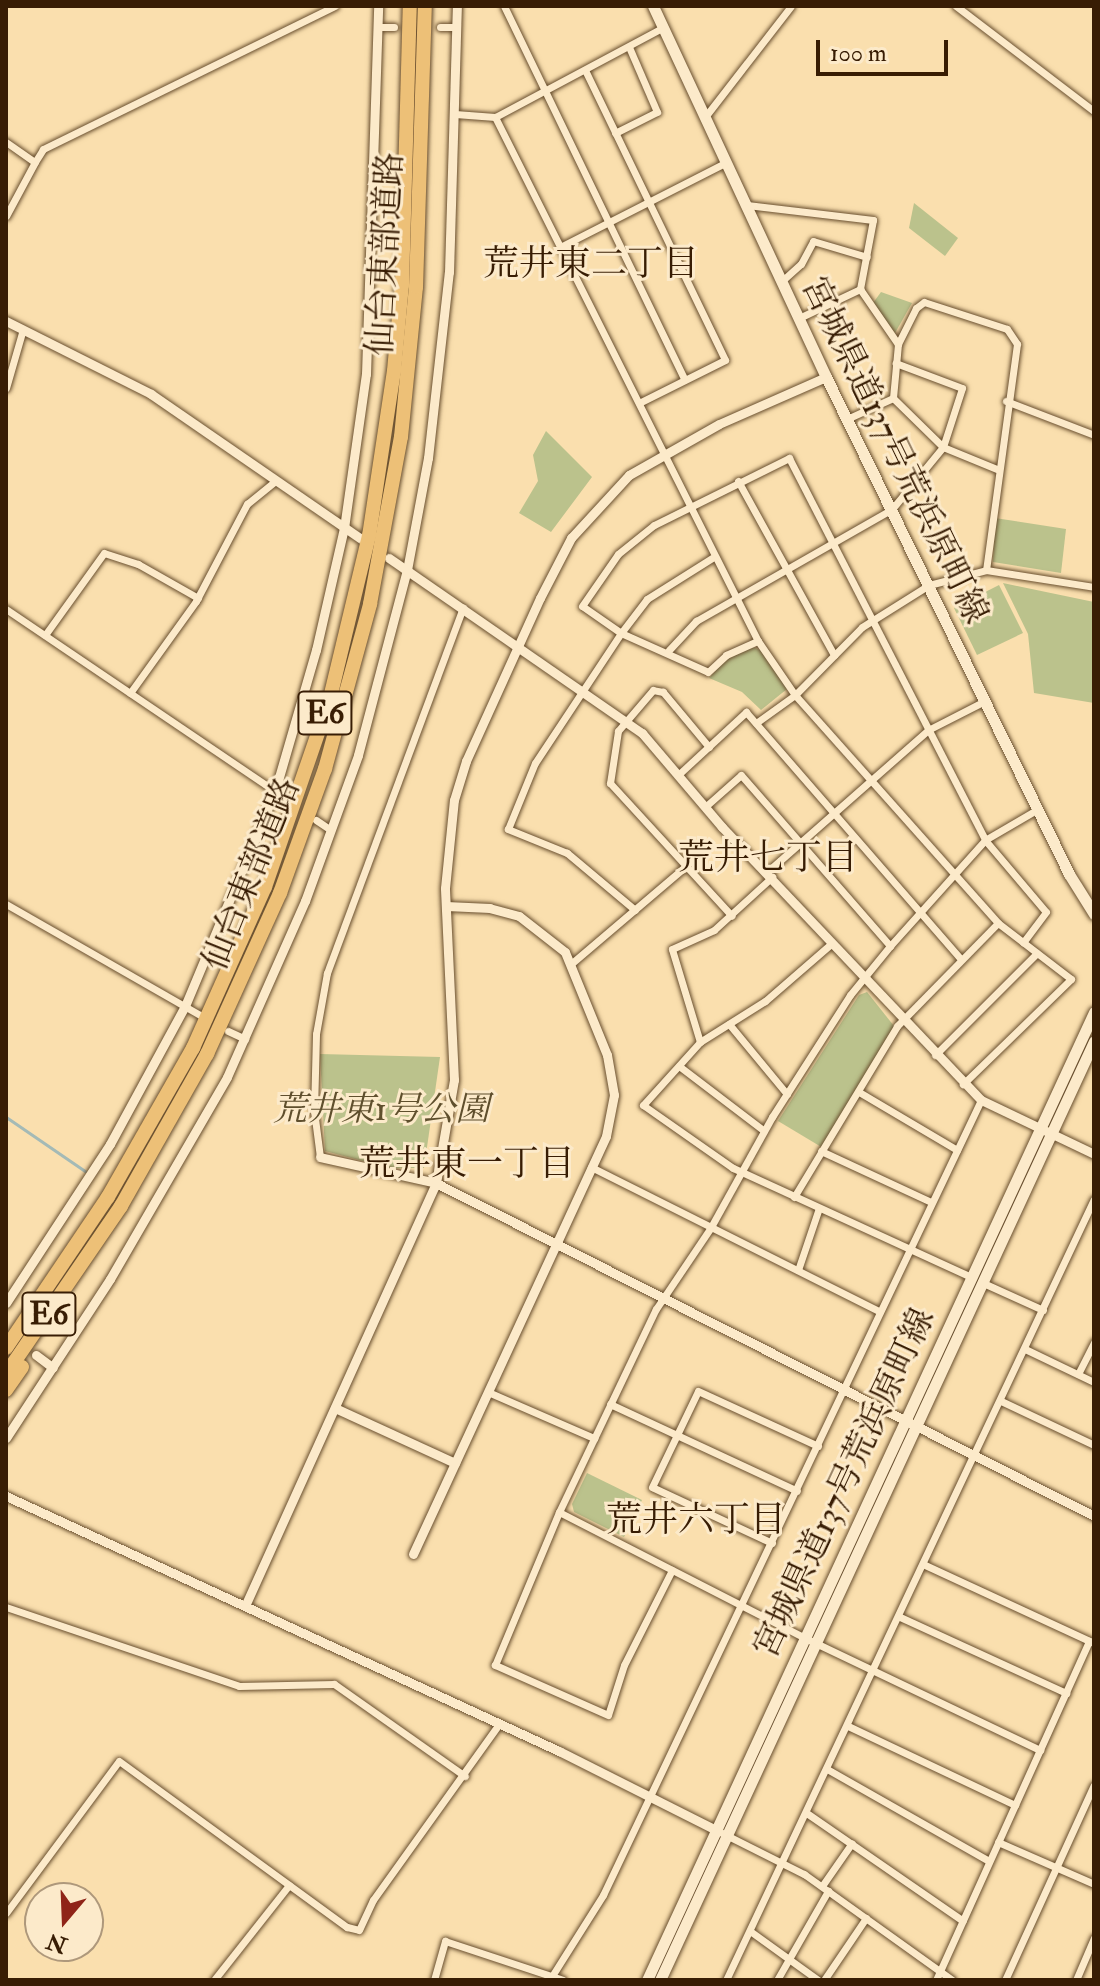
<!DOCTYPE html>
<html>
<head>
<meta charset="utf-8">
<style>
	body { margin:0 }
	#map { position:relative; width:1100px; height:1986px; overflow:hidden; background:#fadfae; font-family:"IM FELL Double Pica","Noto Serif JP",serif }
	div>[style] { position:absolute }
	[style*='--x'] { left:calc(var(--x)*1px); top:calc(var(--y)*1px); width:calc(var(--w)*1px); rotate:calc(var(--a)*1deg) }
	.green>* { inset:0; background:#bbc28c }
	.stream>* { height:3px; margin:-1.5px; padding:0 1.5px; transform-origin:1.5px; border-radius:1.5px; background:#a4bab6 }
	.roads { filter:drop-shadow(0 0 2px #684e2e) drop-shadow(0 0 2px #684e2e) }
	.minor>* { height:7px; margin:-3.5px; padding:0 3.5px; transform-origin:3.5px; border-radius:3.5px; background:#fceaca }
	.tertiary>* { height:9px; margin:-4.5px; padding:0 4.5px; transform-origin:4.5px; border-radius:4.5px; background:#fceaca }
	.secondary>* { height:11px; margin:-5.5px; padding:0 5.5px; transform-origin:5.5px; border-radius:5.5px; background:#fceaca }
	.motorway>* { height:14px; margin:-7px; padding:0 7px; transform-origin:7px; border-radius:7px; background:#edc077 }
	span { translate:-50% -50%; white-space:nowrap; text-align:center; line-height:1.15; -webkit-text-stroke:6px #fceaca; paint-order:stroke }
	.shield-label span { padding:2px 6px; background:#fceaca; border:2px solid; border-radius:6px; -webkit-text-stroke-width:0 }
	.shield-label { font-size:32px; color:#381d04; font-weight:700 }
	.street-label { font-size:34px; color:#381d04 }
	.park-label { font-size:34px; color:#5f4f2d; font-style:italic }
	.neighbourhood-label { font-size:36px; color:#381d04 }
	.frame { position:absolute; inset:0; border:8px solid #381d04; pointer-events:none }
	.north { position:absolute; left:24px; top:1882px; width:80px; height:80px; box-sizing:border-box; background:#fceaca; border:2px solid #ae987b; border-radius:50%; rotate:199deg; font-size:22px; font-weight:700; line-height:32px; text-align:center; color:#381d04 }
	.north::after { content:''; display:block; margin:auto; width:28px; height:36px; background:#8f2418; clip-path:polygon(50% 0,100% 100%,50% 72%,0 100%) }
	.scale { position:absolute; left:816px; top:40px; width:132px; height:36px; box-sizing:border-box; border:4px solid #381d04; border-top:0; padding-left:10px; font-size:24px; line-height:28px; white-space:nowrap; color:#381d04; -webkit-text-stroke:6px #fceaca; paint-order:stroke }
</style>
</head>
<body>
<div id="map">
	<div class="green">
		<i style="clip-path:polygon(914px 203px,958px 238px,945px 256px,909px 228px)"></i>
		<i style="clip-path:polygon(881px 292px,912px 303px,895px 333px,873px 303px)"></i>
		<i style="clip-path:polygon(546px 431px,592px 477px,551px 532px,519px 513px,538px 481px,533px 455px)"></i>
		<i style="clip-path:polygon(995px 518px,1066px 529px,1061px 573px,993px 562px)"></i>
		<i style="clip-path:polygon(1003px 583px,1094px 602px,1094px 703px,1034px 693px,1028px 634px)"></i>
		<i style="clip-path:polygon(999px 585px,1023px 633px,977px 655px,954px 608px)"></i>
		<i style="clip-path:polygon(752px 647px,760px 650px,787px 689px,761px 710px,742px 692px,709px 678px,726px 660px)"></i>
		<i style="clip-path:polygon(867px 992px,894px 1026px,823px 1148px,778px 1121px,859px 995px)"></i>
		<i style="clip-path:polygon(320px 1054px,440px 1057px,424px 1168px,389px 1168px,325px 1151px)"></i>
		<i style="clip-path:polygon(587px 1473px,642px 1500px,624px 1537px,574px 1512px,572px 1504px)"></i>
	</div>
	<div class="stream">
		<i style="--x:6;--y:1117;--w:96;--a:34.4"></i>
	</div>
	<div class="roads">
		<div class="minor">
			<i style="--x:504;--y:6;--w:415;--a:64.2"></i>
			<i style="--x:956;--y:6;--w:173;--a:37.3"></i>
			<i style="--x:378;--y:27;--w:16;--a:0"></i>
			<i style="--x:440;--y:27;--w:16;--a:0"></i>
			<i style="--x:662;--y:28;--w:189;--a:151.9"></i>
			<i style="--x:495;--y:117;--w:586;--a:63.35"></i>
			<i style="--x:758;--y:641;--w:65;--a:55.6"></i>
			<i style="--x:795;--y:695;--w:305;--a:48.3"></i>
			<i style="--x:998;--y:923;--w:92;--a:37.5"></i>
			<i style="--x:1071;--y:979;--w:151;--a:135.8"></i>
			<i style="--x:585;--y:70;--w:322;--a:64.2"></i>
			<i style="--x:725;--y:360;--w:96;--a:153.4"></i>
			<i style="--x:455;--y:114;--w:40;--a:4.3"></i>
			<i style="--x:705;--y:117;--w:140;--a:-52.2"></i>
			<i style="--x:615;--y:133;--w:47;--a:-26.6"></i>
			<i style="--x:657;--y:112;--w:71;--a:-113.3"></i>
			<i style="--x:6;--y:142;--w:35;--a:35"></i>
			<i style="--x:35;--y:162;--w:61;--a:118.2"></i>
			<i style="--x:35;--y:162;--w:15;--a:-58"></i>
			<i style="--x:43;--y:149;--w:325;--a:-26.1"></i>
			<i style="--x:747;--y:205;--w:127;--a:6.8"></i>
			<i style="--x:873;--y:220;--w:70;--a:100.7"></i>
			<i style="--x:560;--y:247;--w:187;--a:-27"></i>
			<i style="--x:783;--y:280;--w:24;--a:-42"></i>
			<i style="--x:801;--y:264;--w:26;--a:-62"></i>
			<i style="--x:813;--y:241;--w:56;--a:16.5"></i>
			<i style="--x:799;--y:318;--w:68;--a:-25.4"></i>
			<i style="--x:860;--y:289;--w:67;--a:55.4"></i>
			<i style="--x:898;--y:344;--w:54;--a:95.3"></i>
			<i style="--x:893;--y:398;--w:48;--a:155.6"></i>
			<i style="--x:898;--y:344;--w:40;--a:-63.4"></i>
			<i style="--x:916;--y:308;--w:10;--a:-37"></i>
			<i style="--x:924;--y:302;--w:87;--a:18"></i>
			<i style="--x:1007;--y:329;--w:18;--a:56"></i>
			<i style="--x:1017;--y:344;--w:228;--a:97.8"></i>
			<i style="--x:6;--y:388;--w:61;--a:-73.9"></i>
			<i style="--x:893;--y:398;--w:70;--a:44.4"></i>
			<i style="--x:943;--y:447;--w:58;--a:22.2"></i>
			<i style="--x:1006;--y:401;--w:94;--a:21.1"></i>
			<i style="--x:738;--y:481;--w:199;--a:61.1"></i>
			<i style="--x:712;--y:558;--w:77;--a:147.8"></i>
			<i style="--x:647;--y:599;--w:43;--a:127.4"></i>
			<i style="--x:621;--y:633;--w:47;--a:-145.3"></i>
			<i style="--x:582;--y:606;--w:63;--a:-55.3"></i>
			<i style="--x:618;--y:554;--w:46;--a:-38.9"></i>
			<i style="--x:654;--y:525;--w:151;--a:-26.4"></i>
			<i style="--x:789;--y:458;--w:429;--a:62.8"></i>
			<i style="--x:985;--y:840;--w:94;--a:49.7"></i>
			<i style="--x:1046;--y:912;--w:38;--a:127"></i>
			<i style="--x:6;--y:609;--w:341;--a:34.1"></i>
			<i style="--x:45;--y:635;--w:101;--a:-54.3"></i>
			<i style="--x:104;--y:553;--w:36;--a:18"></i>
			<i style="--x:138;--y:564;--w:69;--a:29.5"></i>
			<i style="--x:669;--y:650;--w:40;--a:-47"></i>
			<i style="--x:696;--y:621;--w:226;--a:-29.7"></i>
			<i style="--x:892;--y:509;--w:80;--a:-50.6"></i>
			<i style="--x:943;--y:447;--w:62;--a:-72.1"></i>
			<i style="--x:962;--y:388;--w:71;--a:-159.3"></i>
			<i style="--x:130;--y:693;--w:113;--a:-54.3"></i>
			<i style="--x:196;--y:601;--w:110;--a:-62.3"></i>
			<i style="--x:247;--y:504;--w:38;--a:-39"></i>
			<i style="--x:756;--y:723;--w:48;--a:-35.7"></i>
			<i style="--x:795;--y:695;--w:95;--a:-45.4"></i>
			<i style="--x:862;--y:627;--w:79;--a:-32.1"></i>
			<i style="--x:929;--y:585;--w:59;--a:-14.7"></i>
			<i style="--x:986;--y:570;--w:109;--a:8.9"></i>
			<i style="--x:709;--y:747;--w:72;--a:-129.9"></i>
			<i style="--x:663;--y:692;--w:10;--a:-169"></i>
			<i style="--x:653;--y:690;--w:54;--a:130.5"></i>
			<i style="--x:618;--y:731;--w:53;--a:98.7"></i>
			<i style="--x:610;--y:783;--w:180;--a:47.5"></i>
			<i style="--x:678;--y:775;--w:93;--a:-42.8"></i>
			<i style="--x:746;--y:712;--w:327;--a:49"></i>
			<i style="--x:705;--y:807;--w:48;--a:-41.6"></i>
			<i style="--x:741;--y:775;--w:227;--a:48.9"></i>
			<i style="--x:316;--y:820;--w:18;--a:34"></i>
			<i style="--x:767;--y:872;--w:215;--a:-41.4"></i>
			<i style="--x:928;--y:730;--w:64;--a:-27"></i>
			<i style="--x:6;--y:904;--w:224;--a:29.8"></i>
			<i style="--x:635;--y:910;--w:89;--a:-140"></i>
			<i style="--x:567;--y:853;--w:64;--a:-157.9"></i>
			<i style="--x:508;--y:829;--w:71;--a:-67.8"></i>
			<i style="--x:535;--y:763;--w:156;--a:-56.5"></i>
			<i style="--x:621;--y:633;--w:95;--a:24.1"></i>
			<i style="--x:708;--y:672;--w:25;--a:-43"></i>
			<i style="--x:726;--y:655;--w:35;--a:-24"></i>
			<i style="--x:832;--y:943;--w:89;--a:139.1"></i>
			<i style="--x:765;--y:1001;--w:77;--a:147.8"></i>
			<i style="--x:700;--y:1042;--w:85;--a:132.1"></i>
			<i style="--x:643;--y:1105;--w:110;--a:35"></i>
			<i style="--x:733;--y:1168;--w:262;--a:24.6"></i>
			<i style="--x:572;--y:963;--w:150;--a:-40.4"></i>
			<i style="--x:729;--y:1024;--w:91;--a:50.4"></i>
			<i style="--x:228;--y:1031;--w:19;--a:25"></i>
			<i style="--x:700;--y:1042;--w:97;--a:-106.8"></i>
			<i style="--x:672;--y:949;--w:46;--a:-24.3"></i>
			<i style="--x:714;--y:930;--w:79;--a:-42.4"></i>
			<i style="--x:935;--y:1055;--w:144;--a:-45"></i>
			<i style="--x:679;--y:1066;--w:106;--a:37.3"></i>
			<i style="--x:859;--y:1092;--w:114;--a:30.6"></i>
			<i style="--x:821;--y:1151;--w:121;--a:24.9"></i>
			<i style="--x:320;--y:1157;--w:46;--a:-97.4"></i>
			<i style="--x:314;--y:1111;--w:77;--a:-88.5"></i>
			<i style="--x:316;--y:1034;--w:62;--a:-79.8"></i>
			<i style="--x:327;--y:973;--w:390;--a:-69.6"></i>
			<i style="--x:591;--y:1167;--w:323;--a:26.6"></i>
			<i style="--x:794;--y:1197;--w:200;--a:-58.9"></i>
			<i style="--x:897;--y:1026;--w:144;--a:-45.6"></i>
			<i style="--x:798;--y:1270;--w:65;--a:-71.3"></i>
			<i style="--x:981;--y:1282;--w:68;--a:24.3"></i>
			<i style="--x:1025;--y:1349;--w:76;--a:25.6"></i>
			<i style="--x:1078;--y:1374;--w:36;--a:-63"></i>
			<i style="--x:488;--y:1392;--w:116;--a:23.5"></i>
			<i style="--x:1001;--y:1401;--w:103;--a:25.3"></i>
			<i style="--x:610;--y:1404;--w:206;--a:24.9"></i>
			<i style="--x:559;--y:1512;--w:274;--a:27.1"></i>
			<i style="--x:803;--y:1637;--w:263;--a:25.5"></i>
			<i style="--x:772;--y:1543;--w:132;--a:-155"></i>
			<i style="--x:652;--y:1487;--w:106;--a:-64.4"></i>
			<i style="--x:698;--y:1391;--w:132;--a:24.6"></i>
			<i style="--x:925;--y:1565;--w:186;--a:24.8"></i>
			<i style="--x:672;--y:1570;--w:106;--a:116.8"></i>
			<i style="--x:624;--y:1665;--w:52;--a:107.7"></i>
			<i style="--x:608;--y:1715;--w:124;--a:-156.1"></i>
			<i style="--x:495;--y:1665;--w:166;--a:-67.3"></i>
			<i style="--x:559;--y:1512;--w:225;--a:-64.5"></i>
			<i style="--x:656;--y:1309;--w:99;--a:-56.1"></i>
			<i style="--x:711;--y:1227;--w:126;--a:-61"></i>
			<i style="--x:772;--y:1117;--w:145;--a:-57.4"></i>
			<i style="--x:850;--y:995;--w:63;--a:-50.8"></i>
			<i style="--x:890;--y:946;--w:142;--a:-48.1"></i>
			<i style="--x:985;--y:840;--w:61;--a:-30.3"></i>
			<i style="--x:6;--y:1607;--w:246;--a:18.7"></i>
			<i style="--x:239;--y:1686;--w:95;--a:-1.2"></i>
			<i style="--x:334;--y:1684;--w:160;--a:35.1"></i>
			<i style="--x:900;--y:1617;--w:183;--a:24.6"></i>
			<i style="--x:848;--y:1726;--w:185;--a:25.3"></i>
			<i style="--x:827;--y:1769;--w:186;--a:29.6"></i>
			<i style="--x:808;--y:1814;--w:188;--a:34.6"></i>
			<i style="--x:714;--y:1829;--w:101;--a:26.6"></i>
			<i style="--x:804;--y:1874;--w:182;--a:35.6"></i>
			<i style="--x:998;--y:1842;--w:105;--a:23.6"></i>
			<i style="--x:822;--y:1886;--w:52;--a:-55.1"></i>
			<i style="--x:6;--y:1913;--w:189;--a:-53.4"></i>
			<i style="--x:119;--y:1761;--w:282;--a:36.1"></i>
			<i style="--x:347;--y:1927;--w:12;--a:14"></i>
			<i style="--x:359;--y:1930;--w:33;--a:-65"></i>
			<i style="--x:373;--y:1900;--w:216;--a:-54.4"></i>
			<i style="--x:750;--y:1931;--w:84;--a:35.8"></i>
			<i style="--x:552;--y:1976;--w:96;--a:-57.8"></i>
			<i style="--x:603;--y:1895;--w:880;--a:-64.57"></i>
			<i style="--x:214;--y:1980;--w:121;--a:-51.7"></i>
			<i style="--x:434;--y:1980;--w:41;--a:-74.2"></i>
			<i style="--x:445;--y:1941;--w:124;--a:18.3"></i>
			<i style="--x:726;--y:1980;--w:863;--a:-64.77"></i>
			<i style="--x:777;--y:1980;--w:103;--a:-60.2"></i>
			<i style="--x:824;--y:1980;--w:75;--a:-55.9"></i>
			<i style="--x:936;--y:1980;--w:372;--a:-65.7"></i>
			<i style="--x:1005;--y:1980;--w:214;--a:-65.5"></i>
			<i style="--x:1076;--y:1980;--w:46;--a:-66.8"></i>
		</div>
		<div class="tertiary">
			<i style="--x:6;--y:321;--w:162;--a:26.7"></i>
			<i style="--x:151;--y:394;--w:254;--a:34.6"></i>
			<i style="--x:389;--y:558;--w:308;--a:34.7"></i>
			<i style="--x:642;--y:733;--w:123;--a:49.6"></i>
			<i style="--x:722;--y:827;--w:376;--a:46.5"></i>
			<i style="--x:981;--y:1100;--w:125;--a:25.5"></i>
			<i style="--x:320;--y:1157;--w:119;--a:12.6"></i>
			<i style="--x:436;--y:1183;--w:737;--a:26.84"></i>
			<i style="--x:6;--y:1303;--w:190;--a:-56.8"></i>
			<i style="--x:110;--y:1144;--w:157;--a:-61.5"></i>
			<i style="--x:185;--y:1006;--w:233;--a:-67.3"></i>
			<i style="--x:275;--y:791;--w:147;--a:-73.8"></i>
			<i style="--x:316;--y:650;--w:125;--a:-77.1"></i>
			<i style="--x:344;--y:528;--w:156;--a:-81.9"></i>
			<i style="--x:366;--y:374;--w:368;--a:-88.1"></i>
			<i style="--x:36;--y:1355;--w:21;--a:37"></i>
			<i style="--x:335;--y:1408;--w:132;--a:24.6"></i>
			<i style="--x:6;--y:1438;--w:190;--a:-56.8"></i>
			<i style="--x:110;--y:1279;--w:233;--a:-59.9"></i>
			<i style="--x:227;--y:1077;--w:193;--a:-66.1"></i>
			<i style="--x:305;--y:901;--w:155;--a:-70"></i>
			<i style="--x:358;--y:755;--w:191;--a:-75.2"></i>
			<i style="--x:407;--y:570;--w:114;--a:-79.4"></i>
			<i style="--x:428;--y:458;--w:187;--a:-83.6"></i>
			<i style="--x:449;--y:272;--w:266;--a:-88.3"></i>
			<i style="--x:6;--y:1496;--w:609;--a:24.76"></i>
			<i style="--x:559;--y:1751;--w:174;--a:26.7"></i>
			<i style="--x:413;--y:1554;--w:460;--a:-65.2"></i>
			<i style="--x:606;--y:1136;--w:42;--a:-79"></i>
			<i style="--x:614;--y:1095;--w:41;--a:-99.9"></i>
			<i style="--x:607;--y:1055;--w:111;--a:-112.2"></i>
			<i style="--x:565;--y:952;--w:58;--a:-142"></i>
			<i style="--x:519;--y:916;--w:30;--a:-165"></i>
			<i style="--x:490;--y:908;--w:44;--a:-177.4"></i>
			<i style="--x:245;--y:1606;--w:464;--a:-65.7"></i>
			<i style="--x:436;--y:1183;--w:105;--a:-80.1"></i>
			<i style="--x:454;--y:1080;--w:192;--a:-92.7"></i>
			<i style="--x:445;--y:888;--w:88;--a:-84.2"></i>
			<i style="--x:454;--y:800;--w:41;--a:-72.9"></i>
			<i style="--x:466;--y:761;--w:179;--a:-65.6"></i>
			<i style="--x:540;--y:598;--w:68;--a:-62.7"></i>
			<i style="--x:571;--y:538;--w:86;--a:-47.4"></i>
			<i style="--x:629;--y:475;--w:103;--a:-29.5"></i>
			<i style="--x:719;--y:424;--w:117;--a:-23.7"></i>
		</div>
		<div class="secondary">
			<i style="--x:653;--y:6;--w:409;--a:65"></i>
			<i style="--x:826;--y:377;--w:553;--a:63.94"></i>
			<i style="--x:1069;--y:874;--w:47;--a:58"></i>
			<i style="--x:647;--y:1980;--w:1066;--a:-65.21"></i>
			<i style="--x:660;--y:1980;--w:1034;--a:-65.19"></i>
		</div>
		<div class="motorway">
			<i style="--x:6;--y:1348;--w:182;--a:-56"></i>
			<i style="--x:108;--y:1197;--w:172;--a:-60.3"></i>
			<i style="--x:193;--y:1048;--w:176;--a:-65.9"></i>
			<i style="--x:265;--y:887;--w:200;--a:-71"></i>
			<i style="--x:330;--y:698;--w:167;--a:-76.5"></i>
			<i style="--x:369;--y:536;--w:167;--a:-81.4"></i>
			<i style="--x:394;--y:371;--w:86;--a:-84.7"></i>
			<i style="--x:402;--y:285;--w:279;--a:-88.4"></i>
			<i style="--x:6;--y:1374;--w:204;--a:-55.6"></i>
			<i style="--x:121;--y:1206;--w:175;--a:-60.5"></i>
			<i style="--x:207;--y:1054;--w:177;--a:-65.6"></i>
			<i style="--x:280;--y:893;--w:132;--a:-70.1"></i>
			<i style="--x:325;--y:769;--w:171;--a:-74.7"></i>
			<i style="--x:370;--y:604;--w:170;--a:-79.5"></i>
			<i style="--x:401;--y:437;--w:151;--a:-84.3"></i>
			<i style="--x:416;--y:287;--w:281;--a:-88.2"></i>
			<i style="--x:6;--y:1390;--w:28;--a:-55"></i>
		</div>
	</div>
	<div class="shield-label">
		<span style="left:325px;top:713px">E6</span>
		<span style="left:49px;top:1314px">E6</span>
	</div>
	<div class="street-label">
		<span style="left:385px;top:254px;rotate:-87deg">仙台東部道路</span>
		<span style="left:895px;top:450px;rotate:64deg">宮城県道137号荒浜原町線</span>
		<span style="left:251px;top:874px;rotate:-68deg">仙台東部道路</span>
		<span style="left:844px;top:1483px;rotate:-65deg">宮城県道137号荒浜原町線</span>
	</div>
	<div class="park-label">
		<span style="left:381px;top:1110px">荒井東1号公園</span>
	</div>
	<div class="neighbourhood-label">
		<span style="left:591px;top:264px">荒井東二丁目</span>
		<span style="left:768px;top:858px">荒井七丁目</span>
		<span style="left:467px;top:1164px">荒井東一丁目</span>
		<span style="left:696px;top:1520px">荒井六丁目</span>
	</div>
	<div class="frame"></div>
	<div class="north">N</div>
	<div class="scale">100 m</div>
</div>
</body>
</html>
